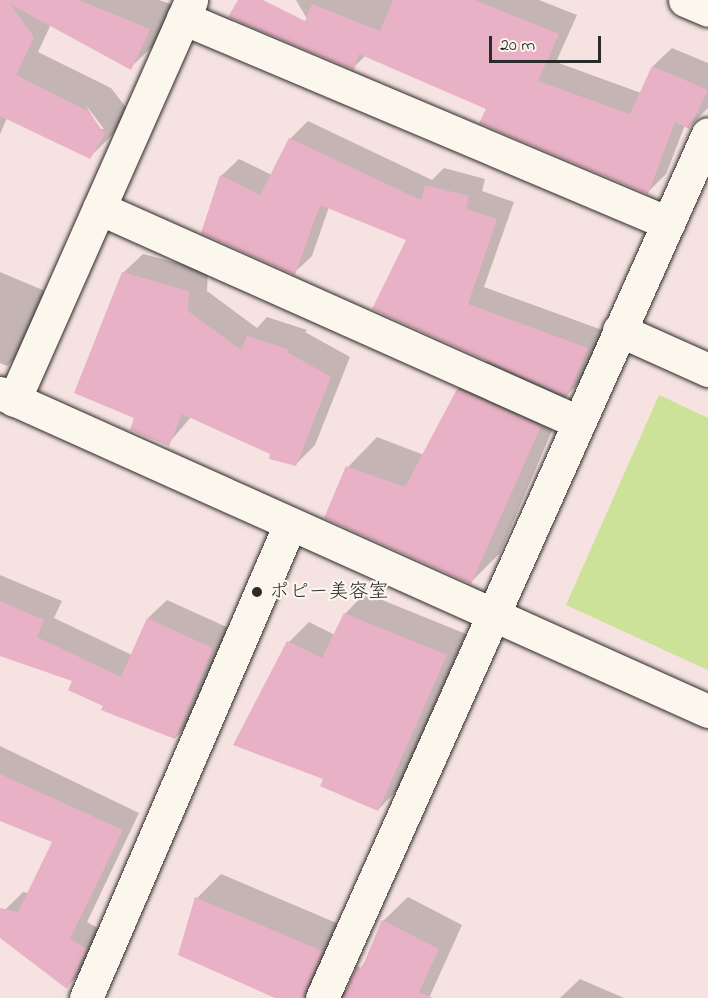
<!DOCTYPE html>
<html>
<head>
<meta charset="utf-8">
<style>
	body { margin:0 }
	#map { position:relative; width:708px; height:998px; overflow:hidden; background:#f6e2e1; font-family:"Indie Flower","Klee One",sans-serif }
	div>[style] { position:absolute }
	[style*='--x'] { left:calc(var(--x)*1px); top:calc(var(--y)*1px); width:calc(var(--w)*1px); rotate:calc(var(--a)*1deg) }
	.green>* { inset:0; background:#cbe298 }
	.shadow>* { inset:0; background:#0003 }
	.building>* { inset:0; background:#e9b1c6 }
	.roads { filter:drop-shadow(0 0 2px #2b2b2b) drop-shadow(0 0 2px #2b2b2b) }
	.minor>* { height:33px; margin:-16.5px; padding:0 16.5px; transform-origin:16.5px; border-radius:16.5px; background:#fbf7ec }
	.dots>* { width:16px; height:16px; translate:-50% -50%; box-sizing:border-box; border:3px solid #fbf7ec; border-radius:50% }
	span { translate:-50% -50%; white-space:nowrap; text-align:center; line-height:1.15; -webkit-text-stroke:4.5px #fbf7ec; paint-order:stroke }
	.poi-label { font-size:20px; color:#2b2b2b }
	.left { translate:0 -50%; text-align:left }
	.scale { position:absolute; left:489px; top:36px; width:112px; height:27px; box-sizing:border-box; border:3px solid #2b2b2b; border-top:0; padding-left:8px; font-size:18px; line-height:21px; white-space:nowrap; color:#2b2b2b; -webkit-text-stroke:4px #fbf7ec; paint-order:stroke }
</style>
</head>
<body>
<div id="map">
	<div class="green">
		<i style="clip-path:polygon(659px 395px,708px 418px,708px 670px,566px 605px)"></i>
	</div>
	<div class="shadow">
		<i style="clip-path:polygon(evenodd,0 0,159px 0,173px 5px,154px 45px,130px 68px,51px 24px,38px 52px,111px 88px,128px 110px,113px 134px,90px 157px,7px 118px,0 134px,0 0,85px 104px,104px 129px,100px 129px,85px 104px)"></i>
		<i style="clip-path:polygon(296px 0,539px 0,577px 15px,556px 62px,641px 93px,653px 66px,672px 48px,708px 63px,708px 108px,689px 127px,685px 125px,666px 174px,648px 192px,488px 108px,366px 55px,353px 68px,330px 58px)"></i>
		<i style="clip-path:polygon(308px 121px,432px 180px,444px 168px,485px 179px,482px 191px,514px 202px,484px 287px,605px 331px,585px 377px,567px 395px,500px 553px,471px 582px,348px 467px,377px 437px,424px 455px,458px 389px,488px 360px,408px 239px,329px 207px,312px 256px,294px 273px,221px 176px,239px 159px,272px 175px,290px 139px)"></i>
		<i style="clip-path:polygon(143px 254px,208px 271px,207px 291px,257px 328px,267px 317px,307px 330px,305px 332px,350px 357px,315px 445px,295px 465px,191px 417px,168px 444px,136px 417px,123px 273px)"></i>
		<i style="clip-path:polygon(0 272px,52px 294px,31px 343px,7px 366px,0 363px)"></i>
		<i style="clip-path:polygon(0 575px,62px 601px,54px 618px,132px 655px,148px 618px,167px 600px,231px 629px,194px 719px,175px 738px,105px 705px,74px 680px,0 655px)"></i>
		<i style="clip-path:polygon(365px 593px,466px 634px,398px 789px,378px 810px,325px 778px,289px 642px,309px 622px,335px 635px,345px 614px)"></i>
		<i style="clip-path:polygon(0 746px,139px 813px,87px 922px,103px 931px,84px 969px,67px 987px,0 936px,5px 910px,23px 892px,28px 893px,54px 841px,0 819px)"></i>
		<i style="clip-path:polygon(221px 874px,346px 927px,339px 992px,346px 991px,368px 957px,383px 921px,408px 897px,462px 925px,429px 998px,279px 998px,197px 898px)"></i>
		<i style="clip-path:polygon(580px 979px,624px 998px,560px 998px)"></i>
	</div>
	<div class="building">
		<i style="clip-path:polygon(0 0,79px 0,150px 29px,131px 70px,10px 4px,34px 37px,16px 75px,88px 111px,105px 134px,90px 159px,0 116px)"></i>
		<i style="clip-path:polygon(238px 0,263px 0,305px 21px,312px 4px,380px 31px,393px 0,475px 0,559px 34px,538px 81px,630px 114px,652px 66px,708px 90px,689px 129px,675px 122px,648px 194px,479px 123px,486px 109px,359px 54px,354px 70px,228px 17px)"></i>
		<i style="clip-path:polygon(289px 138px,421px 200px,425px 185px,469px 196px,466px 209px,497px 219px,468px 304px,588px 348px,567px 397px,372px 309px,406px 240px,320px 205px,295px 275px,201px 233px,220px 175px,260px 195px)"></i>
		<i style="clip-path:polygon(122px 272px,189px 291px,188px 311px,241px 350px,247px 336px,288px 349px,287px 352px,331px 377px,296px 466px,269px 459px,270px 454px,182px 414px,169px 446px,130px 430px,134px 418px,74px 393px)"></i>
		<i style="clip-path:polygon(457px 389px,541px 426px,471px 584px,324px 518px,346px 466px,405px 487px)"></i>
		<i style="clip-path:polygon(0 601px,44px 620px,37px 637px,121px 677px,147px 618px,213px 648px,175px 739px,101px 710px,103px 706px,68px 690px,72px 681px,0 656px)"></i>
		<i style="clip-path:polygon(344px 613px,447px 655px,378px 811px,320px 786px,323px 779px,233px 745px,287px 641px,322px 658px)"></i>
		<i style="clip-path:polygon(0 774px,123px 830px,70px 939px,87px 949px,67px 989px,0 938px,0 908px,18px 912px,52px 842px,0 821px)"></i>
		<i style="clip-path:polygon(195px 897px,322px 951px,304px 998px,275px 998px,178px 955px)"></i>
		<i style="clip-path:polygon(382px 920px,439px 949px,419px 992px,433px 998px,343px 998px,357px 966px,362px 968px)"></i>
	</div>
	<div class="roads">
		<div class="minor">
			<i style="--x:685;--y:0;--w:25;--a:23"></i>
			<i style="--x:183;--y:18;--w:527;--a:22.91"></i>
			<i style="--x:99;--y:208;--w:525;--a:24.07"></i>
			<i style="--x:619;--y:330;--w:98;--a:24.2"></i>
			<i style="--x:0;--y:393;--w:776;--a:24.19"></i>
			<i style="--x:14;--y:400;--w:437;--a:-66.1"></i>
			<i style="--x:86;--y:998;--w:516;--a:-66.71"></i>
			<i style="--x:322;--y:998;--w:946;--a:-65.93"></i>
		</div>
	</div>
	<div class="dots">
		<i style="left:257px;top:592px;background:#2b2b2b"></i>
	</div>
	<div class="poi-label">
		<span class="left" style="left:269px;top:592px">ポピー美容室</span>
	</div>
	<div class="scale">20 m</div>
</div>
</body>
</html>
